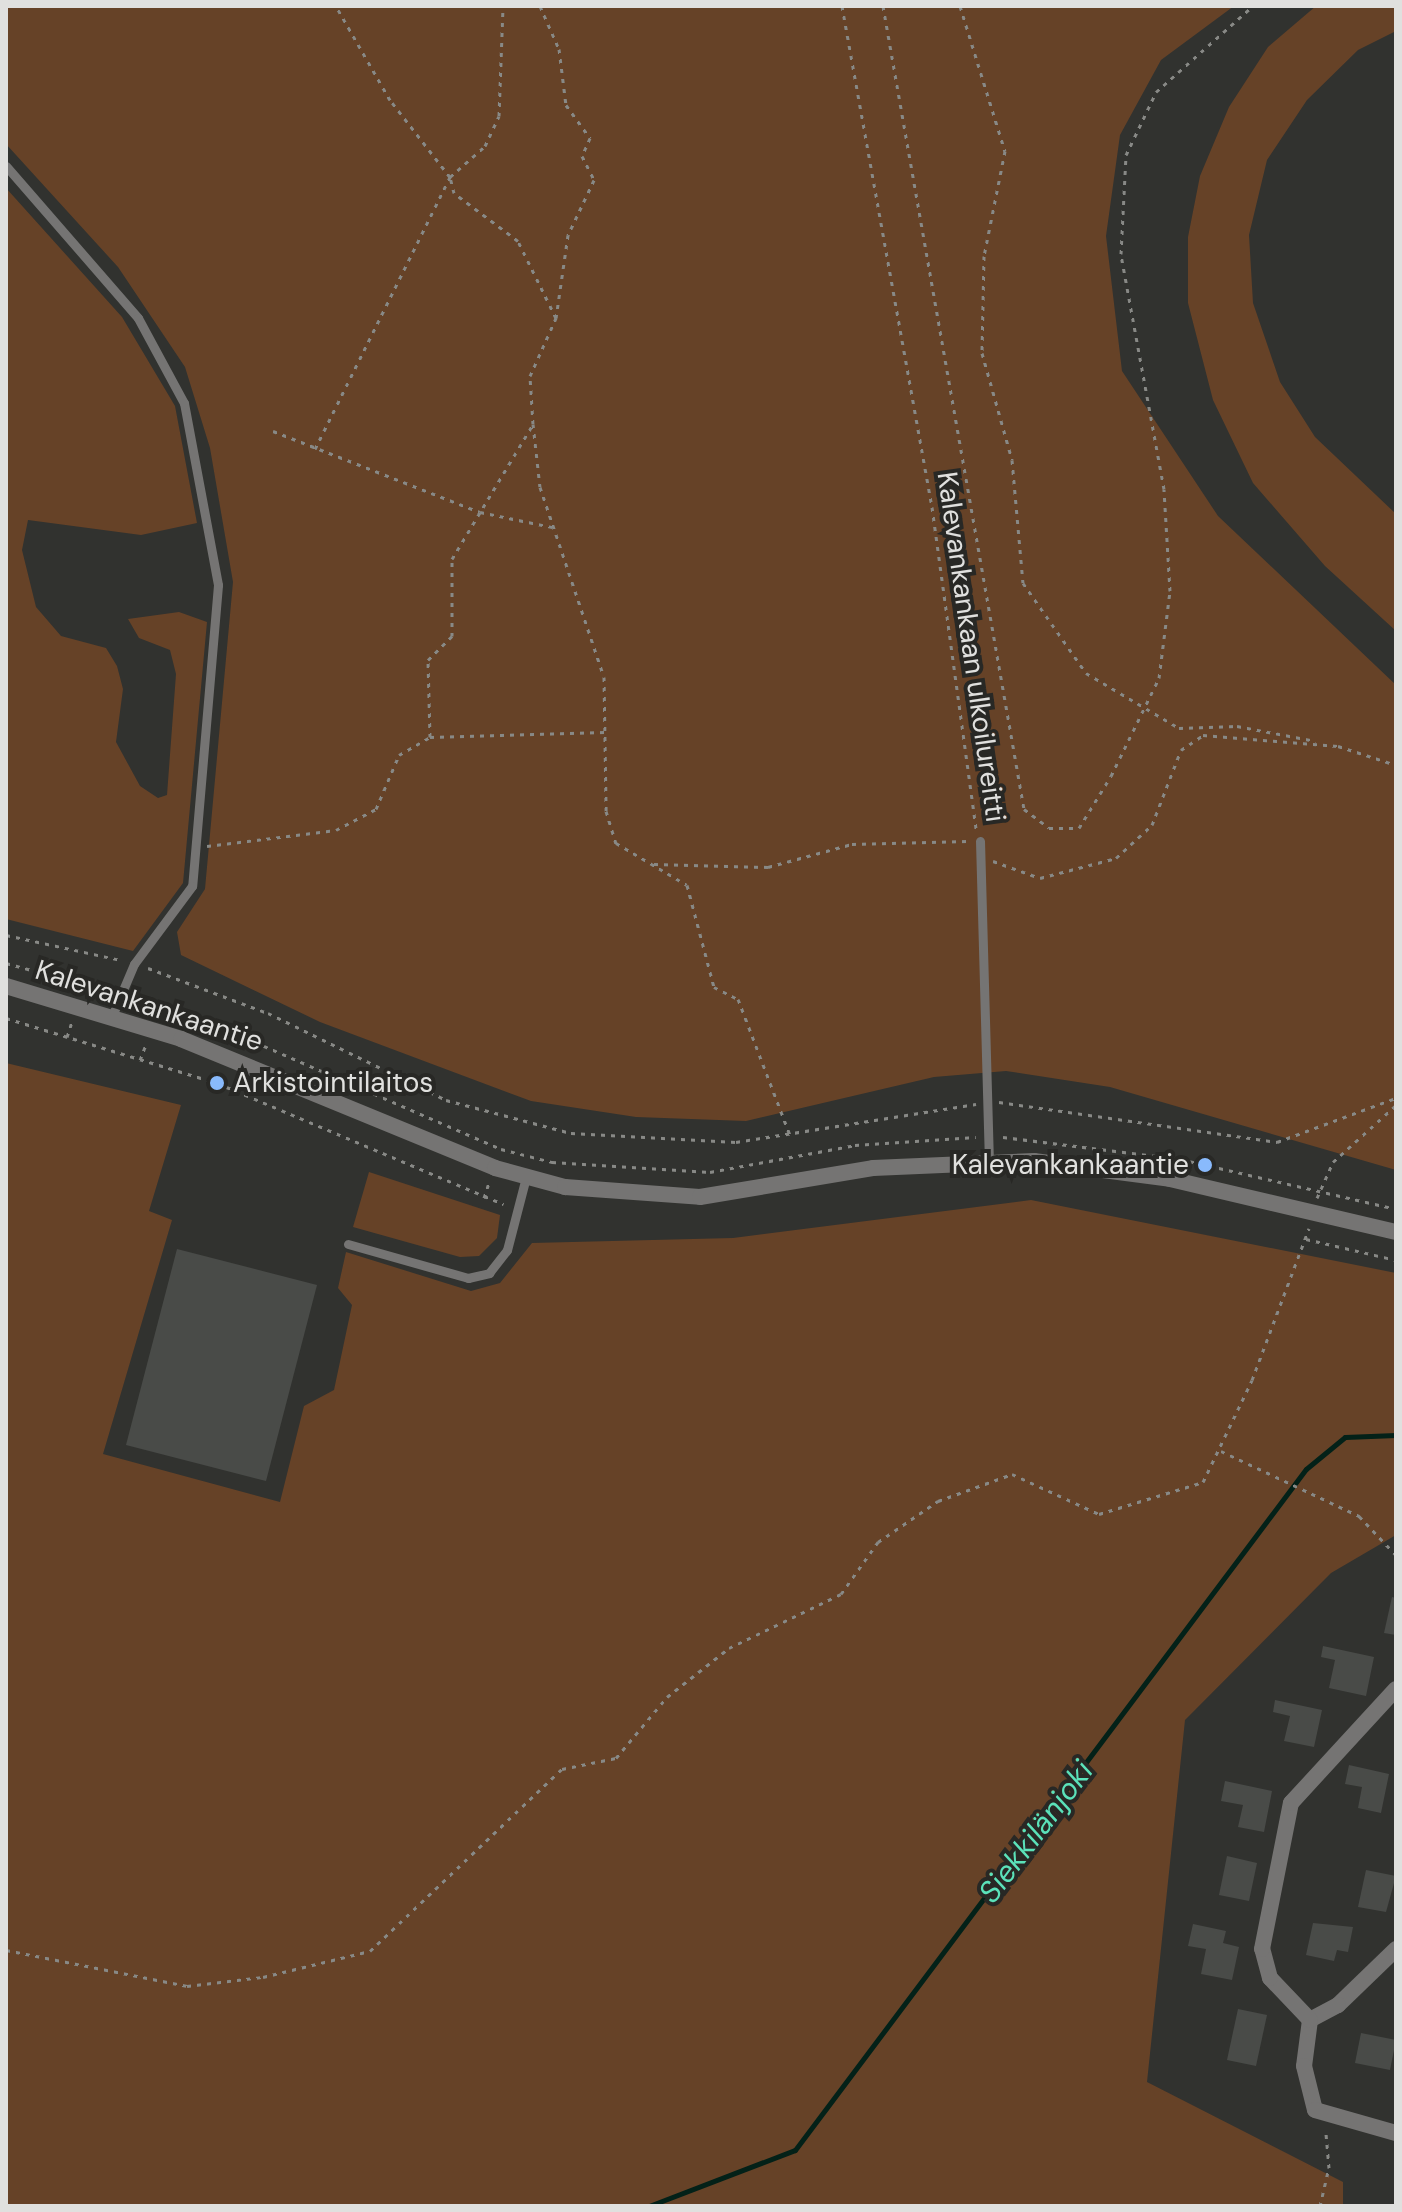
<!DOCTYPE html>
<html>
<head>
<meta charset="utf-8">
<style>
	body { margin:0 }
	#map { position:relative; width:1402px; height:2212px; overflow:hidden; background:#31322f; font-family:"DM Sans",sans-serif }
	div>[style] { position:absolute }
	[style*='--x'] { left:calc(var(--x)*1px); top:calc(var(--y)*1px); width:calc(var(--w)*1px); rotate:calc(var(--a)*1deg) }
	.green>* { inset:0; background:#664227 }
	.stream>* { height:5px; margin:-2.5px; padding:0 2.5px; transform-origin:2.5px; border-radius:2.5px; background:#032118 }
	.building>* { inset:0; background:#494b48 }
	.path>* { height:3px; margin-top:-1.5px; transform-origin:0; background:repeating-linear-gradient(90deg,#888986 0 4px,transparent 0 10px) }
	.service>* { height:9px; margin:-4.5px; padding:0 4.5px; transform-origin:4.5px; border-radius:4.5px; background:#757473 }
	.minor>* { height:16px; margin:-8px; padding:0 8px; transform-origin:8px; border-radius:8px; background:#757473 }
	.tertiary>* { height:16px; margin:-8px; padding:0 8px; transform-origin:8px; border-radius:8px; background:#757473 }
	.dots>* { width:22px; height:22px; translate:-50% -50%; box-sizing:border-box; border:4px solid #282825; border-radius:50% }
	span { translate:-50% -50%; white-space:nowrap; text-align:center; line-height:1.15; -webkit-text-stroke:8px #282825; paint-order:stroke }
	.street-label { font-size:28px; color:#e0e0de }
	.poi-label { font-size:28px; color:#e0e0de }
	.left { translate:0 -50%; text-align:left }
	.right { translate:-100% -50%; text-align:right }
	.water-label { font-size:30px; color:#5be2ba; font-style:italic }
	.frame { position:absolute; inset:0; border:8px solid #e0e0de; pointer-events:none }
</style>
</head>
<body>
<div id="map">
	<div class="green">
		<i style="clip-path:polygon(6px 6px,1234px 6px,1161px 60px,1120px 135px,1106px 236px,1122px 371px,1218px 516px,1396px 685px,1396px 1170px,1110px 1087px,1006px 1071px,934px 1077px,746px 1121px,636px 1117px,531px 1101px,320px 1022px,181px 955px,177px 932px,205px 889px,233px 582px,210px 448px,185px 367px,118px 267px,6px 144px)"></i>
		<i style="clip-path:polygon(1316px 6px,1396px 6px,1396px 31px,1358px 50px,1307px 100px,1267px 160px,1249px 235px,1253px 303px,1280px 382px,1315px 437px,1396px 514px,1396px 631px,1325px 566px,1253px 483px,1213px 400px,1188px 303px,1188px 237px,1200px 176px,1229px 107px,1268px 47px)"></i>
		<i style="clip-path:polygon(6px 188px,122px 317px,175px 406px,197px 523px,141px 535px,28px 520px,22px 550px,36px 607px,61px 636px,106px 648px,117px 666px,123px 689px,116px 742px,140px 786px,158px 798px,167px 795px,176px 674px,170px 650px,139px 638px,128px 619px,179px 612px,207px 622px,183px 883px,133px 951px,6px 919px)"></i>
		<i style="clip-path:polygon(6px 1063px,181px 1105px,149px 1211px,172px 1220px,103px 1454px,280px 1502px,304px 1406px,334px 1390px,352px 1305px,338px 1288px,346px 1252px,471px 1291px,500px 1283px,532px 1243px,733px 1238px,1031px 1200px,1396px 1273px,1396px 1535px,1331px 1573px,1185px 1720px,1147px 2082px,1343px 2182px,1343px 2206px,6px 2206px)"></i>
		<i style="clip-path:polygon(369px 1172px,500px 1215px,497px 1238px,479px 1256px,460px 1257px,353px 1227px)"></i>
	</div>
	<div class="stream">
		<i style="--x:649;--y:2206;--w:156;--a:-21"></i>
		<i style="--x:795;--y:2150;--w:851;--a:-53.12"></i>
		<i style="--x:1306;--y:1469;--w:50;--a:-39.4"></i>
		<i style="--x:1345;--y:1437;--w:51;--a:-2.2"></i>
	</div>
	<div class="building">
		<i style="clip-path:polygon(177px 1249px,317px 1285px,266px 1481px,126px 1445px)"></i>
		<i style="clip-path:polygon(1392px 1597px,1396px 1598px,1396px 1635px,1384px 1633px)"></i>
		<i style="clip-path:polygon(1323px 1646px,1374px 1657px,1366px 1696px,1329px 1688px,1335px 1660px,1321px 1657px)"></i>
		<i style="clip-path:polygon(1275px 1700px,1322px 1710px,1314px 1747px,1284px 1741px,1290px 1716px,1273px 1712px)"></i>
		<i style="clip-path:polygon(1349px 1765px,1389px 1774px,1381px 1813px,1358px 1808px,1362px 1787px,1345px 1784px)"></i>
		<i style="clip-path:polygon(1225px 1781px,1272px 1791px,1264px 1832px,1238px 1827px,1243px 1805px,1221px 1801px)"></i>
		<i style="clip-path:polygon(1227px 1856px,1257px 1863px,1249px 1901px,1219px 1895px)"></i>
		<i style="clip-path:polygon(1366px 1870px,1396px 1876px,1386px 1912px,1358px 1907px)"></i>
		<i style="clip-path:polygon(1313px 1923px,1353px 1927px,1348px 1952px,1337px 1950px,1334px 1961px,1306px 1955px)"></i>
		<i style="clip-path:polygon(1193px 1924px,1226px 1931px,1223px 1943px,1239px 1947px,1232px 1980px,1201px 1974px,1206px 1949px,1188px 1946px)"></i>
		<i style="clip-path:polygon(1238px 2009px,1267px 2015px,1256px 2066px,1227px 2060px)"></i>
		<i style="clip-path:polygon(1361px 2033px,1396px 2040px,1390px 2070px,1355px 2063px)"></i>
	</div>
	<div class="path">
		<i style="--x:540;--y:6;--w:47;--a:66.2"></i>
		<i style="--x:559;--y:49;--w:56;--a:82.9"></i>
		<i style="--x:566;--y:105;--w:41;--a:54"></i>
		<i style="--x:590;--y:138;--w:20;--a:114"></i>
		<i style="--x:582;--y:156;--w:27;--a:63"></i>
		<i style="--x:594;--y:180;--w:61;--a:115.3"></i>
		<i style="--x:568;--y:235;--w:84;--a:98.2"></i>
		<i style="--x:842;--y:6;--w:509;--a:79.82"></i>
		<i style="--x:932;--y:507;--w:326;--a:82.2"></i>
		<i style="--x:883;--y:6;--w:815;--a:80.04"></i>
		<i style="--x:1024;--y:809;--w:31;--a:37"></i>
		<i style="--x:1049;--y:828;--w:30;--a:0"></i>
		<i style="--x:1079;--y:828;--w:61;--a:-58.4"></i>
		<i style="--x:1111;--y:776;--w:109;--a:-63.9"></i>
		<i style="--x:1159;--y:678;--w:88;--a:-82.8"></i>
		<i style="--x:1170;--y:591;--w:102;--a:-93.4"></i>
		<i style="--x:1164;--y:489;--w:239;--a:-100.4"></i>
		<i style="--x:1121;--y:254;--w:99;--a:-87.1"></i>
		<i style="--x:1126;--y:155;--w:70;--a:-64.5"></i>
		<i style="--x:1156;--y:92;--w:130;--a:-41.6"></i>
		<i style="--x:960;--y:6;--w:152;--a:72.8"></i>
		<i style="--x:1005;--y:151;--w:107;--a:101.3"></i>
		<i style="--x:984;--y:256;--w:97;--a:91.2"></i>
		<i style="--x:982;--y:353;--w:111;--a:74.3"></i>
		<i style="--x:1012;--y:460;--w:123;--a:84.9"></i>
		<i style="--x:1023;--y:583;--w:110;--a:55"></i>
		<i style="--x:1086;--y:673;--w:108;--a:30.6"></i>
		<i style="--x:1179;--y:728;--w:58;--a:-2"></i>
		<i style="--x:1237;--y:726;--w:80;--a:10.8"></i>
		<i style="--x:533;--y:424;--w:63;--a:83.7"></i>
		<i style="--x:540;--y:487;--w:200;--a:71.4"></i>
		<i style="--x:604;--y:677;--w:134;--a:89.1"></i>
		<i style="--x:606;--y:811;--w:34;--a:73"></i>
		<i style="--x:616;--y:843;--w:82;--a:30.6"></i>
		<i style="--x:687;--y:885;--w:106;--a:75.2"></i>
		<i style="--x:714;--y:987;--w:27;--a:27"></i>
		<i style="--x:738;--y:999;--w:146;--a:69.1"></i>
		<i style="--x:273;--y:431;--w:222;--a:21.4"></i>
		<i style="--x:480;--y:512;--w:74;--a:11.8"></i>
		<i style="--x:315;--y:449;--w:304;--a:-63.6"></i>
		<i style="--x:450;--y:177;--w:98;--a:-127.9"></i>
		<i style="--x:390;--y:100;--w:108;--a:-119.9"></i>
		<i style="--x:430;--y:737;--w:175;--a:-1.6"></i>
		<i style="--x:207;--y:846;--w:130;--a:-7.1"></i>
		<i style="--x:336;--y:830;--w:45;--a:-27.7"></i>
		<i style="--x:376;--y:809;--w:59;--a:-66.9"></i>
		<i style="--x:399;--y:755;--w:36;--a:-30"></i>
		<i style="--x:430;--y:737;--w:77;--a:-91.5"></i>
		<i style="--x:428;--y:660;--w:34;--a:-45"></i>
		<i style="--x:452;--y:636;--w:77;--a:-90"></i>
		<i style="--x:452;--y:559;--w:157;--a:-59"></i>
		<i style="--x:533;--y:424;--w:48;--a:-93.6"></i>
		<i style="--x:530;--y:376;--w:64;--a:-65.9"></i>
		<i style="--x:556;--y:318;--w:86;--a:-116.3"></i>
		<i style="--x:518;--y:241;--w:80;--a:-143.1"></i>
		<i style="--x:454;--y:193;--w:16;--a:-104"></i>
		<i style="--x:450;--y:177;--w:47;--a:-41.5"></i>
		<i style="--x:485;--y:146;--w:33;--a:-65"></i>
		<i style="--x:499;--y:116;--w:110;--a:-87.9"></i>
		<i style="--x:993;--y:861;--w:50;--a:19.9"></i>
		<i style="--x:1040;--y:878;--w:79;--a:-14.7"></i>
		<i style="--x:1116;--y:858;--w:49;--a:-42.5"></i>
		<i style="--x:1152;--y:825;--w:80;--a:-68.9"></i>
		<i style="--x:1181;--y:750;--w:27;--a:-34"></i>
		<i style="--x:1203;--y:735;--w:135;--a:4.7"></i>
		<i style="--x:1338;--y:746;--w:61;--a:18.1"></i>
		<i style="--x:654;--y:864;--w:114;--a:1.5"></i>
		<i style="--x:768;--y:867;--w:87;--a:-15.3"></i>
		<i style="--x:852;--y:844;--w:116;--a:-1.5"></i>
		<i style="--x:6;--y:935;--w:118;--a:12.3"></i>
		<i style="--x:6;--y:963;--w:106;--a:15.4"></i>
		<i style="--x:148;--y:968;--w:128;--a:20.6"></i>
		<i style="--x:268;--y:1013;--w:198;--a:26"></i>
		<i style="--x:446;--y:1100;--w:129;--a:14.8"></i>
		<i style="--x:571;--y:1133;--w:165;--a:3.1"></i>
		<i style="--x:736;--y:1142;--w:243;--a:-9"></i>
		<i style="--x:134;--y:998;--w:89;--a:18.4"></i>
		<i style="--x:218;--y:1026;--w:309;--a:23.5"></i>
		<i style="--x:501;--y:1149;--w:53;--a:14.3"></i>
		<i style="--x:552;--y:1162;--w:158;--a:3.6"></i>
		<i style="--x:710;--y:1172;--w:147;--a:-10.5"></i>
		<i style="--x:855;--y:1145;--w:121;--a:-3.8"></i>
		<i style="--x:6;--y:1018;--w:221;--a:17.1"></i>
		<i style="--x:217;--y:1083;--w:311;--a:22.9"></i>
		<i style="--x:67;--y:1037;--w:16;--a:-72"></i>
		<i style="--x:140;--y:1060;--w:17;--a:-69"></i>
		<i style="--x:999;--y:1102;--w:281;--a:8.2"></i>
		<i style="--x:1277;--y:1142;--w:127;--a:-20.3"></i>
		<i style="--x:1003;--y:1137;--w:178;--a:7.1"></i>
		<i style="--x:1180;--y:1159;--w:222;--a:13"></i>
		<i style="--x:484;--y:1198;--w:16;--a:-72"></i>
		<i style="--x:1317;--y:1198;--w:39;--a:-66"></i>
		<i style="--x:1333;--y:1162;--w:85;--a:-42.1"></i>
		<i style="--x:1306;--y:1239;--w:92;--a:13.1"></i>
		<i style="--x:1221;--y:1451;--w:153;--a:25.2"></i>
		<i style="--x:1359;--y:1516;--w:54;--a:46.5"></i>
		<i style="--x:6;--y:1950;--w:185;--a:11.2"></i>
		<i style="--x:187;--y:1986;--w:77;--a:-6.8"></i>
		<i style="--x:263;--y:1977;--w:110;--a:-13.7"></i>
		<i style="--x:370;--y:1951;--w:265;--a:-43.5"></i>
		<i style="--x:562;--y:1769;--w:55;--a:-11.5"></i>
		<i style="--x:616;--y:1758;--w:80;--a:-50.1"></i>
		<i style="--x:667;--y:1697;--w:79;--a:-38.3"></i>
		<i style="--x:729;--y:1648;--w:124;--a:-25.7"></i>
		<i style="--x:841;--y:1594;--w:64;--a:-54.6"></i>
		<i style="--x:878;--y:1542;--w:73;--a:-34.3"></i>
		<i style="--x:938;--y:1501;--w:79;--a:-20"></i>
		<i style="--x:1012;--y:1474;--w:96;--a:24.7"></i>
		<i style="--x:1099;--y:1514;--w:109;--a:-17.1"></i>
		<i style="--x:1203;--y:1482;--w:113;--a:-64.3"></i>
		<i style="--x:1252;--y:1380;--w:162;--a:-69.4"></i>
		<i style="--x:1320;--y:2206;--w:39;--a:-77"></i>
		<i style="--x:1329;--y:2168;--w:38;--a:-95"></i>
	</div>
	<div class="service">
		<i style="--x:6;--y:166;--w:201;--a:49"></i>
		<i style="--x:138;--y:318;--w:97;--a:61.6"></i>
		<i style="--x:184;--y:403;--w:185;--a:79.4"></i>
		<i style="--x:218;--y:585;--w:302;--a:94.9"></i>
		<i style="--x:192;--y:886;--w:97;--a:126.6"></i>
		<i style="--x:134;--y:964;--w:56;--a:112.9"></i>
		<i style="--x:980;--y:841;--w:319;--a:88.4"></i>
		<i style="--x:348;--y:1244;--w:125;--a:15.8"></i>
		<i style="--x:468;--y:1278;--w:22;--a:-13"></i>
		<i style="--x:489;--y:1273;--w:29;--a:-52"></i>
		<i style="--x:507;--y:1250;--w:75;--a:-75.4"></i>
	</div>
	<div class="minor">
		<i style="--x:1396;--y:1949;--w:81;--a:136"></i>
		<i style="--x:1338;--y:2005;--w:32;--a:152"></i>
		<i style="--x:1310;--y:2020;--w:46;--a:97.4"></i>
		<i style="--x:1304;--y:2066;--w:45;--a:76"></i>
		<i style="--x:1315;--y:2110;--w:84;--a:15.9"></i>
		<i style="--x:1310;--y:2020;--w:58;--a:-133.6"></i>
		<i style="--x:1270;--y:1978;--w:30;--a:-105"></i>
		<i style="--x:1262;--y:1949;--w:149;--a:-78.8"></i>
		<i style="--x:1291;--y:1803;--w:155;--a:-47.4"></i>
	</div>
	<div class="tertiary">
		<i style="--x:6;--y:986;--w:183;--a:16.8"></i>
		<i style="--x:181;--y:1039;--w:339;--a:22.3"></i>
		<i style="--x:495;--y:1168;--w:73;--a:15.2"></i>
		<i style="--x:565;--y:1187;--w:135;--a:4.2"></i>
		<i style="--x:700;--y:1197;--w:175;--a:-9.5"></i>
		<i style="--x:873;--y:1168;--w:161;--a:-2.5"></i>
		<i style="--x:1034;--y:1161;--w:137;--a:7.5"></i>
		<i style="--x:1170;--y:1179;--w:232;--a:13.2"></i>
	</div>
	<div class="dots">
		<i style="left:217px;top:1083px;background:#89bafc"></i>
		<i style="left:1205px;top:1165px;background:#89bafc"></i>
	</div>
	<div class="street-label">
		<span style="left:971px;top:647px;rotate:82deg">Kalevankankaan ulkoilureitti</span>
		<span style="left:149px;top:1006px;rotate:18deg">Kalevankankaantie</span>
	</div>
	<div class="poi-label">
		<span class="left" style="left:233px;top:1083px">Arkistointilaitos</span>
		<span class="right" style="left:1189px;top:1165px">Kalevankankaantie</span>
	</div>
	<div class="water-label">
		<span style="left:1036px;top:1832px;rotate:-53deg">Siekkilänjoki</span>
	</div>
	<div class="frame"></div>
</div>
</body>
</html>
